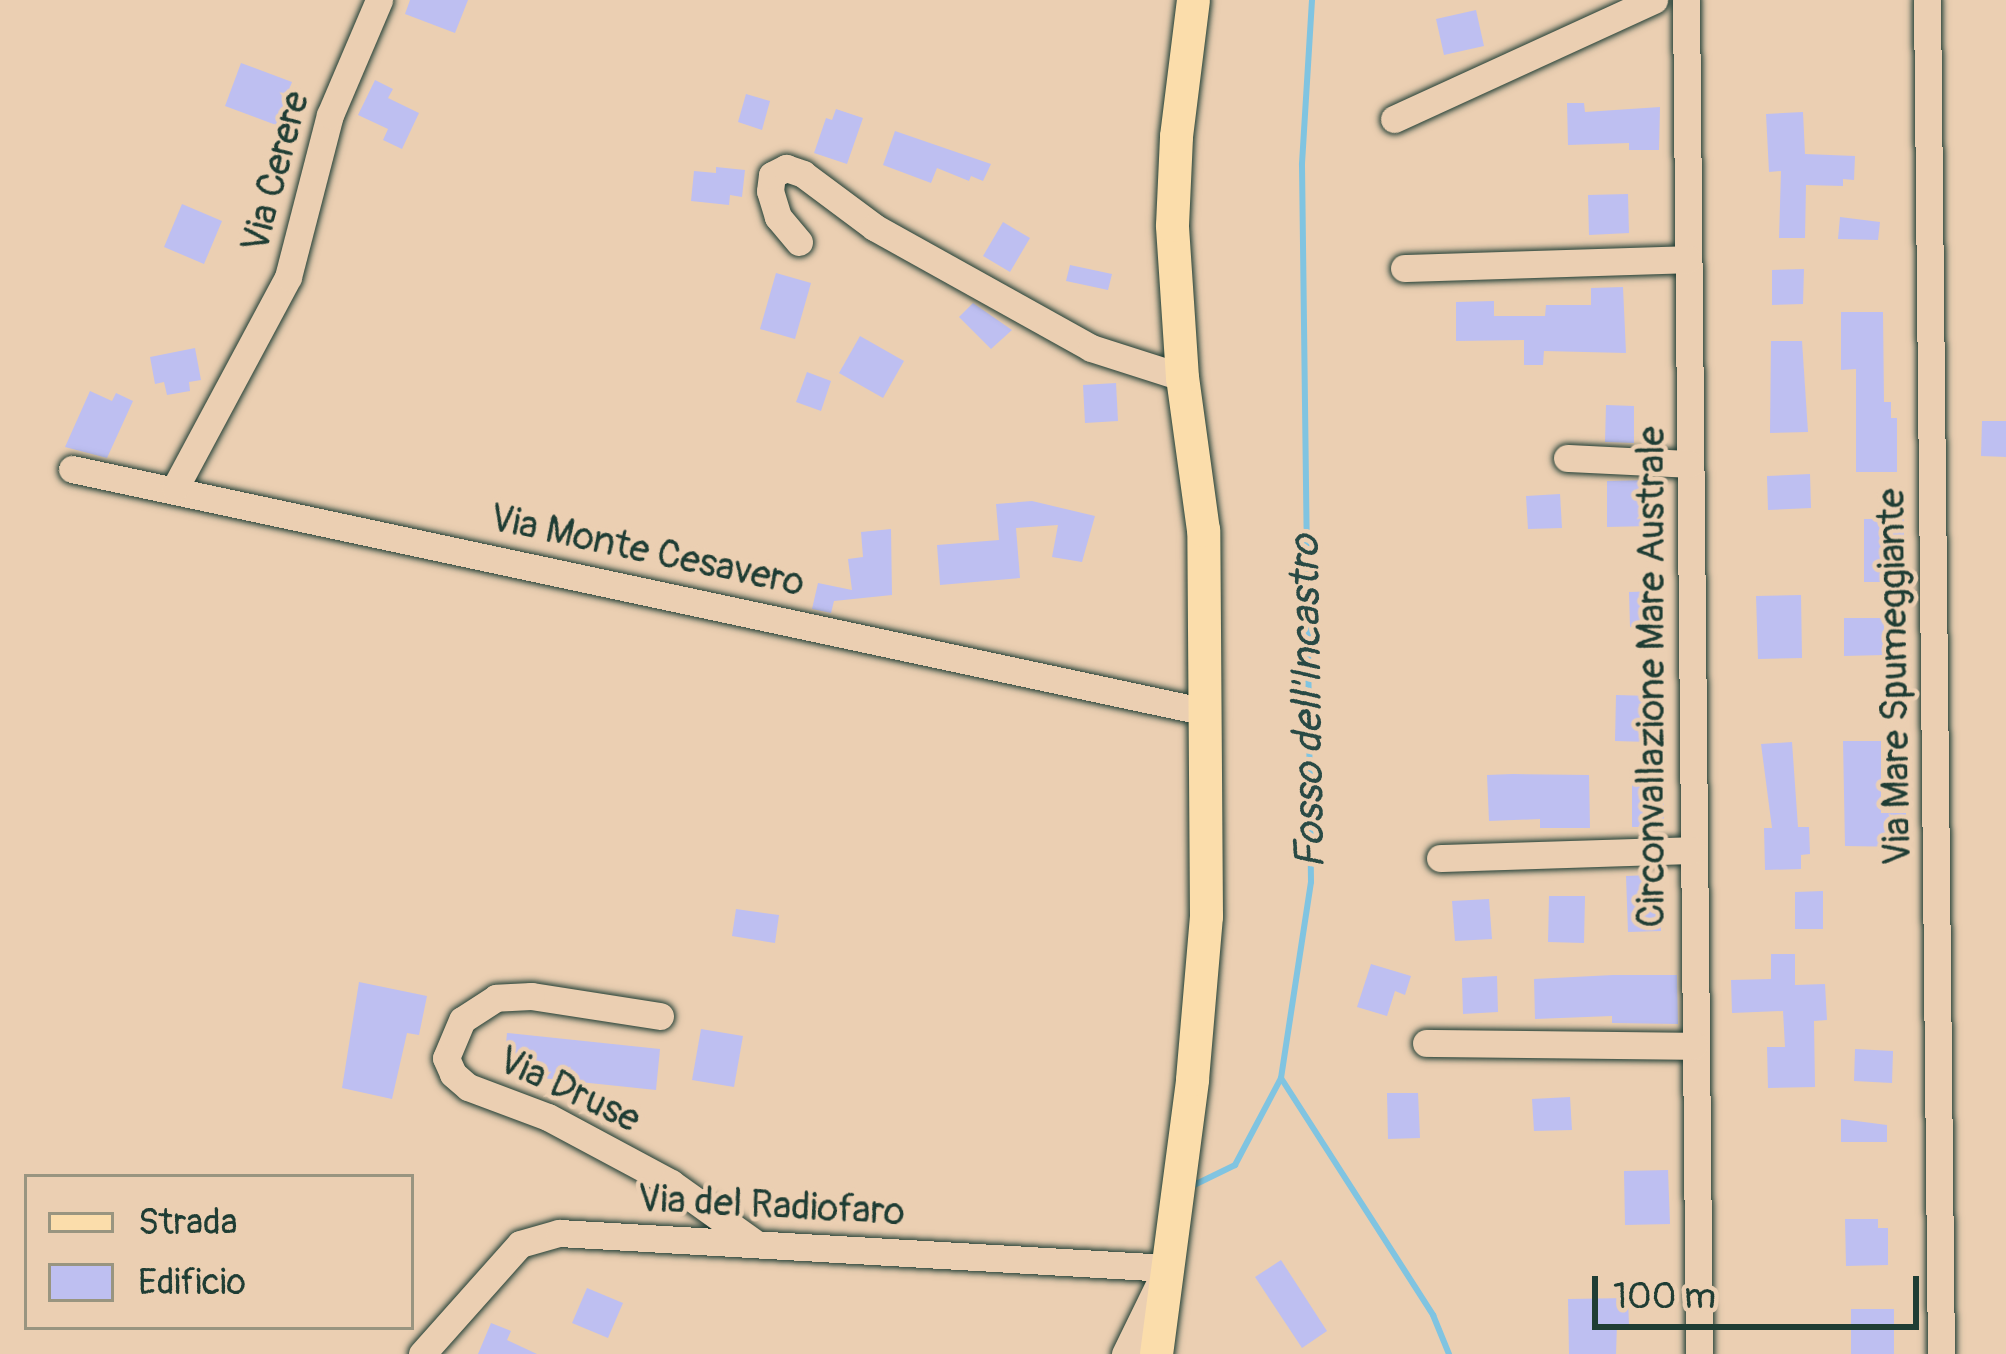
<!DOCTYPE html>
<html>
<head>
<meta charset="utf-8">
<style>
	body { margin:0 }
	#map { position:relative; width:2006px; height:1354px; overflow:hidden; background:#ebcfb2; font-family:Pangolin,sans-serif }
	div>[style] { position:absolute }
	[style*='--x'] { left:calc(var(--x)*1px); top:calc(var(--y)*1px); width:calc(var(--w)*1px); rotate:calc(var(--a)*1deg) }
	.stream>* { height:6px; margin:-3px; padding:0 3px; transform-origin:3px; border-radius:3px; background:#80c4e1 }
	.building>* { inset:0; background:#bebff1 }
	.roads { filter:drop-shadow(0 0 3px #1f3d34) drop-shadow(0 0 3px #1f3d34) }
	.minor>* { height:27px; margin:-13.5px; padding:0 13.5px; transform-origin:13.5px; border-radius:13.5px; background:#ebcfb2 }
	.major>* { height:33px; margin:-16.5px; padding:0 16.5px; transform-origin:16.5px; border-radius:16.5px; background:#fbddab }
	span { translate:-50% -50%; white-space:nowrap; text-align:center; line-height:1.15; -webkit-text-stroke:9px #ebcfb2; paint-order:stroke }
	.street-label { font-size:39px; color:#1f3d34 }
	.water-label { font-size:42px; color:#294a45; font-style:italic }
	.legend { position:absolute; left:24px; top:1174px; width:390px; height:156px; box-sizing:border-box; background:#ebcfb2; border:3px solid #999580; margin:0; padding:15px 21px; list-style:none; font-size:36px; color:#1f3d34 }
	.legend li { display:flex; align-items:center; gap:24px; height:60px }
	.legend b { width:60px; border:3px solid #999580 }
	.scale { position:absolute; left:1592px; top:1276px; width:327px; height:54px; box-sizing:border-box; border:6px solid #1f3d34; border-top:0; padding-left:15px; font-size:36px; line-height:42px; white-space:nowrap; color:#1f3d34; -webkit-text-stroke:9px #ebcfb2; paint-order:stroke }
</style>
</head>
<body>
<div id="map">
	<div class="stream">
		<i style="--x:1312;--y:0;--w:165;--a:93.5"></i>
		<i style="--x:1302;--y:165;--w:717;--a:89.28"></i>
		<i style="--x:1311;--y:882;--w:198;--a:98.7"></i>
		<i style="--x:1281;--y:1078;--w:282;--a:57.3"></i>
		<i style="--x:1433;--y:1315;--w:42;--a:67.7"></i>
		<i style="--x:1192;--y:1186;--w:48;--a:-26"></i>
		<i style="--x:1235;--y:1165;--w:98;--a:-62.1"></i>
	</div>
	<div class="building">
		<i style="clip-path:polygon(410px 0,468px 0,455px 33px,405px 14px)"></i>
		<i style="clip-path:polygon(1476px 10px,1484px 46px,1444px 55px,1436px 19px)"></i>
		<i style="clip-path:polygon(241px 63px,292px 82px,276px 125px,225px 106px)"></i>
		<i style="clip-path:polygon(375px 80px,393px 89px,388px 98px,419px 113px,402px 149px,383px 140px,388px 129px,358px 115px)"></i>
		<i style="clip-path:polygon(746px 94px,770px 101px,762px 130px,738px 122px)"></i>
		<i style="clip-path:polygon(1567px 103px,1584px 103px,1585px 112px,1660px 107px,1659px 150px,1629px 150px,1629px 143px,1568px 145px)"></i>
		<i style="clip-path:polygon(836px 109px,863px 118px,847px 164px,814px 153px,826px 118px,832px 120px)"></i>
		<i style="clip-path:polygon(1803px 112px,1805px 154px,1855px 156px,1854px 180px,1843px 179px,1843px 186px,1806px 185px,1805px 238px,1779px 238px,1781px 171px,1769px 172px,1766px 114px)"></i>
		<i style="clip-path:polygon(895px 131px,991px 164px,983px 181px,971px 176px,969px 181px,937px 168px,931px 183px,883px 165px)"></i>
		<i style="clip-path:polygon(716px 167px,745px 170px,742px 197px,730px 195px,729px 205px,691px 201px,694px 171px,716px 173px)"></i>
		<i style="clip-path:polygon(1628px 194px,1629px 233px,1589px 235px,1588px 195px)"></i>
		<i style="clip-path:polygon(182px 204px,222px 221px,204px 264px,164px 247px)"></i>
		<i style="clip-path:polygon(1840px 217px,1880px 222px,1878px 240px,1838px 239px)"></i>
		<i style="clip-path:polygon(1003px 222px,1030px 238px,1010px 272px,983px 256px)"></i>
		<i style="clip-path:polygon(1070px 265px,1112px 274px,1108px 290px,1066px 281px)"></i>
		<i style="clip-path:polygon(1804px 269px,1803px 304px,1772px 305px,1772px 270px)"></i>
		<i style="clip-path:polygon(776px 273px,811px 283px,795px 339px,760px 329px)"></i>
		<i style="clip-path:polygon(1623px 287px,1626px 353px,1544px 351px,1543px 365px,1524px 365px,1524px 340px,1456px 341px,1456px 302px,1494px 301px,1494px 316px,1545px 316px,1546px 305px,1591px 305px,1591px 288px)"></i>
		<i style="clip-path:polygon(973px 303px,1012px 330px,991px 349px,959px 317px)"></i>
		<i style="clip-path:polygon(1841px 312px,1883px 312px,1884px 402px,1891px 402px,1891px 418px,1897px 418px,1897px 472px,1856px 472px,1856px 369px,1841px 370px)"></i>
		<i style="clip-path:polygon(860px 336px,904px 361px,883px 398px,839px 373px)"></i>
		<i style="clip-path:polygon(1771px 341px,1802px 341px,1808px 432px,1770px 433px)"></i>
		<i style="clip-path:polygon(195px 348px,201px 380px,189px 382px,190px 391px,167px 395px,164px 382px,155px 384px,150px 357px)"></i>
		<i style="clip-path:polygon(807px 372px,831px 381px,821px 411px,796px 402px)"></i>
		<i style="clip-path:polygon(1116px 383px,1118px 421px,1085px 423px,1083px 385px)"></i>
		<i style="clip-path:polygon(90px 391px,112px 401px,116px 393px,133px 401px,107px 458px,65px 447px)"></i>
		<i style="clip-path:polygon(1606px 405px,1634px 406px,1634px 443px,1605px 442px)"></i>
		<i style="clip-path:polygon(1982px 421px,2006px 421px,2006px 457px,1981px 456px)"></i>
		<i style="clip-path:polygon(1810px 474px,1811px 508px,1768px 510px,1767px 476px)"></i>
		<i style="clip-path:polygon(1650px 480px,1650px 526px,1607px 527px,1607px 481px)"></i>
		<i style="clip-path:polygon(1560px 494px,1562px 528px,1528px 529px,1526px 496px)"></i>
		<i style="clip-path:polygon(1032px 501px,1095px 516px,1082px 562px,1052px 557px,1058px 525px,1016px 528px,1020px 578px,940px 585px,937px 545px,999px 540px,996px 504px)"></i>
		<i style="clip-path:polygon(1864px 519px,1904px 519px,1904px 582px,1864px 582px)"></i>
		<i style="clip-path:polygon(891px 529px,892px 595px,834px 601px,831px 613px,812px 609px,818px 583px,852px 590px,848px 559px,863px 557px,861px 532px)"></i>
		<i style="clip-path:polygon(1659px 591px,1660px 626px,1630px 627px,1629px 592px)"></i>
		<i style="clip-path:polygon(1801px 595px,1802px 658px,1758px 659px,1756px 596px)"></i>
		<i style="clip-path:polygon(1844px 618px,1884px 618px,1884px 655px,1844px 656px)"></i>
		<i style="clip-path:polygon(1616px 695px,1651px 696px,1649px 742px,1615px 741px)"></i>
		<i style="clip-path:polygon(1843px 741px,1881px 741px,1881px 813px,1906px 813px,1906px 847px,1845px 846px)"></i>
		<i style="clip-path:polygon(1792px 742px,1798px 827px,1809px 827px,1810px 854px,1801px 855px,1801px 869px,1765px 870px,1764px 828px,1772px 828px,1761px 744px)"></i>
		<i style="clip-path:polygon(1513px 774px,1589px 775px,1590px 828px,1540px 828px,1540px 819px,1489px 821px,1487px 775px)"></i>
		<i style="clip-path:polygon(1664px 781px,1664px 827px,1632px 827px,1632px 782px)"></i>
		<i style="clip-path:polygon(1649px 875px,1649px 893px,1660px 893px,1661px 931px,1628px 932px,1626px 876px)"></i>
		<i style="clip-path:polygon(1823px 891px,1823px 929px,1795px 929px,1795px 892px)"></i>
		<i style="clip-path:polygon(1549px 896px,1585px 896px,1584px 943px,1548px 942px)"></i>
		<i style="clip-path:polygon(1489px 899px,1492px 939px,1455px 941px,1452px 901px)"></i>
		<i style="clip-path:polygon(736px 909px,779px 915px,775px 943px,732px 936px)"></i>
		<i style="clip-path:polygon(1771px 954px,1795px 954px,1795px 985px,1825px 984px,1827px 1020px,1814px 1021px,1815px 1087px,1768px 1088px,1767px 1047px,1785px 1047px,1783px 1011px,1732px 1013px,1731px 980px,1771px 979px)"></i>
		<i style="clip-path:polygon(1371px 964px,1411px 976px,1405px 995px,1395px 991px,1387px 1016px,1357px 1007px)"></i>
		<i style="clip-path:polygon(1613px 975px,1677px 975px,1678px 1024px,1612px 1023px,1612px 1016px,1535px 1019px,1534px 979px)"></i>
		<i style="clip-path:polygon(1497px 976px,1498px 1012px,1463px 1014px,1462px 978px)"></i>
		<i style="clip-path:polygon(359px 982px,427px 996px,419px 1035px,407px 1033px,392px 1099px,342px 1088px)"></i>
		<i style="clip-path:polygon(701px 1029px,743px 1036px,734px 1087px,692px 1080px)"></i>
		<i style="clip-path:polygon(507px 1033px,660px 1049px,656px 1090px,503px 1074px)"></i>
		<i style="clip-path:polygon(1855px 1049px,1893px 1051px,1892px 1083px,1854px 1081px)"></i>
		<i style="clip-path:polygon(1387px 1093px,1418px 1093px,1420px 1138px,1388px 1139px)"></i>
		<i style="clip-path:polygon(1570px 1097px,1572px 1130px,1534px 1131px,1532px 1099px)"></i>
		<i style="clip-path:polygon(1841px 1119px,1887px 1125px,1887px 1142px,1841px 1142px)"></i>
		<i style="clip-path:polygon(1668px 1170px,1670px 1224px,1625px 1225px,1624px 1171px)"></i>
		<i style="clip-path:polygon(1845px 1219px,1878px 1219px,1878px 1228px,1888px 1228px,1888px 1265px,1846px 1266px)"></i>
		<i style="clip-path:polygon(1281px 1260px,1327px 1331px,1302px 1348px,1255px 1277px)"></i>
		<i style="clip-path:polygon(587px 1288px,623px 1303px,608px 1338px,572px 1323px)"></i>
		<i style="clip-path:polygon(1628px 1298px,1629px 1325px,1617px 1325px,1616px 1354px,1569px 1354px,1568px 1299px)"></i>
		<i style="clip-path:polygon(1851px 1309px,1894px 1309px,1894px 1354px,1851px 1354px)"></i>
		<i style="clip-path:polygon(491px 1323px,511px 1331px,507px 1340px,537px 1354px,478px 1354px)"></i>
	</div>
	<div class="roads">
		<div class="minor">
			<i style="--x:1686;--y:0;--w:1354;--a:89.45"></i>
			<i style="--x:1927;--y:0;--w:1354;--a:89.41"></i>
			<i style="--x:1394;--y:119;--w:286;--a:-24.6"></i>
			<i style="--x:799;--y:242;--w:33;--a:-130"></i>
			<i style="--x:778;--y:217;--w:27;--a:-107"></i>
			<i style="--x:770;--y:191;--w:16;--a:-83"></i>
			<i style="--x:772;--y:175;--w:16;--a:-27"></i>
			<i style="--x:786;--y:168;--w:18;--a:19"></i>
			<i style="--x:803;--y:174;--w:89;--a:36.7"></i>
			<i style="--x:874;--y:227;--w:248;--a:29.1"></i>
			<i style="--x:1091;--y:348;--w:96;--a:17.7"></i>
			<i style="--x:1404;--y:268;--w:284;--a:-1.8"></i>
			<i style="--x:1567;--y:458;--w:122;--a:2.8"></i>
			<i style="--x:72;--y:469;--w:1160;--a:12.09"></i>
			<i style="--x:175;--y:488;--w:239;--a:-61.8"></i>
			<i style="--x:288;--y:277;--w:167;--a:-75.5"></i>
			<i style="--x:330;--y:115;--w:125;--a:-66.9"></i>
			<i style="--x:1440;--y:858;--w:253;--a:-1.8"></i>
			<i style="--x:660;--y:1016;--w:131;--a:-171.2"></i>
			<i style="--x:531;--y:996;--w:35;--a:177"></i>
			<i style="--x:496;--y:998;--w:40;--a:147.1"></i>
			<i style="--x:462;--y:1020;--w:41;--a:112.8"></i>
			<i style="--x:446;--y:1058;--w:17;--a:66"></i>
			<i style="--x:453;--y:1074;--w:20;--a:41"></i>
			<i style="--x:468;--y:1087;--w:85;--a:20.6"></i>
			<i style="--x:548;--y:1117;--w:140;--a:28.2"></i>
			<i style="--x:671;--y:1183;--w:103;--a:35.5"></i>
			<i style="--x:1426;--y:1043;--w:268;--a:0.6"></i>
			<i style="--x:422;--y:1354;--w:147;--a:-48.3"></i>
			<i style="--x:520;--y:1244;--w:41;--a:-15.8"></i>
			<i style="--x:559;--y:1233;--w:609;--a:3.29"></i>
			<i style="--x:1167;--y:1268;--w:96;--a:116"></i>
		</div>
		<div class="major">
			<i style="--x:1156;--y:1354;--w:277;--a:-82.5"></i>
			<i style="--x:1192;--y:1079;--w:164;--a:-85.1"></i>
			<i style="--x:1206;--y:916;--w:386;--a:-90.4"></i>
			<i style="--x:1203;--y:530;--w:154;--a:-97.8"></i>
			<i style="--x:1182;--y:377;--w:152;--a:-93.8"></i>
			<i style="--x:1172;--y:225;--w:89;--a:-87.4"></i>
			<i style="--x:1176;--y:136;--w:137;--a:-82.9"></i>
		</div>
	</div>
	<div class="street-label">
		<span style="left:276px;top:172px;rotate:-75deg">Via Cerere</span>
		<span style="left:647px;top:551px;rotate:12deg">Via Monte Cesavero</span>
		<span style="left:1652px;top:677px;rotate:-90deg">Circonvallazione Mare Australe</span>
		<span style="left:1895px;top:677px;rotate:-91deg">Via Mare Spumeggiante</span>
		<span style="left:569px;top:1090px;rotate:25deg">Via Druse</span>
		<span style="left:771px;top:1206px;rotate:3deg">Via del Radiofaro</span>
	</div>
	<div class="water-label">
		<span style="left:1308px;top:702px;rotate:-91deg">Fosso dell'Incastro</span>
	</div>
	<ul class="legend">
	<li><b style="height:15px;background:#fbddab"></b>Strada</li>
	<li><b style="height:33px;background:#bebff1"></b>Edificio</li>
	</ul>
	<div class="scale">100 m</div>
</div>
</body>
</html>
